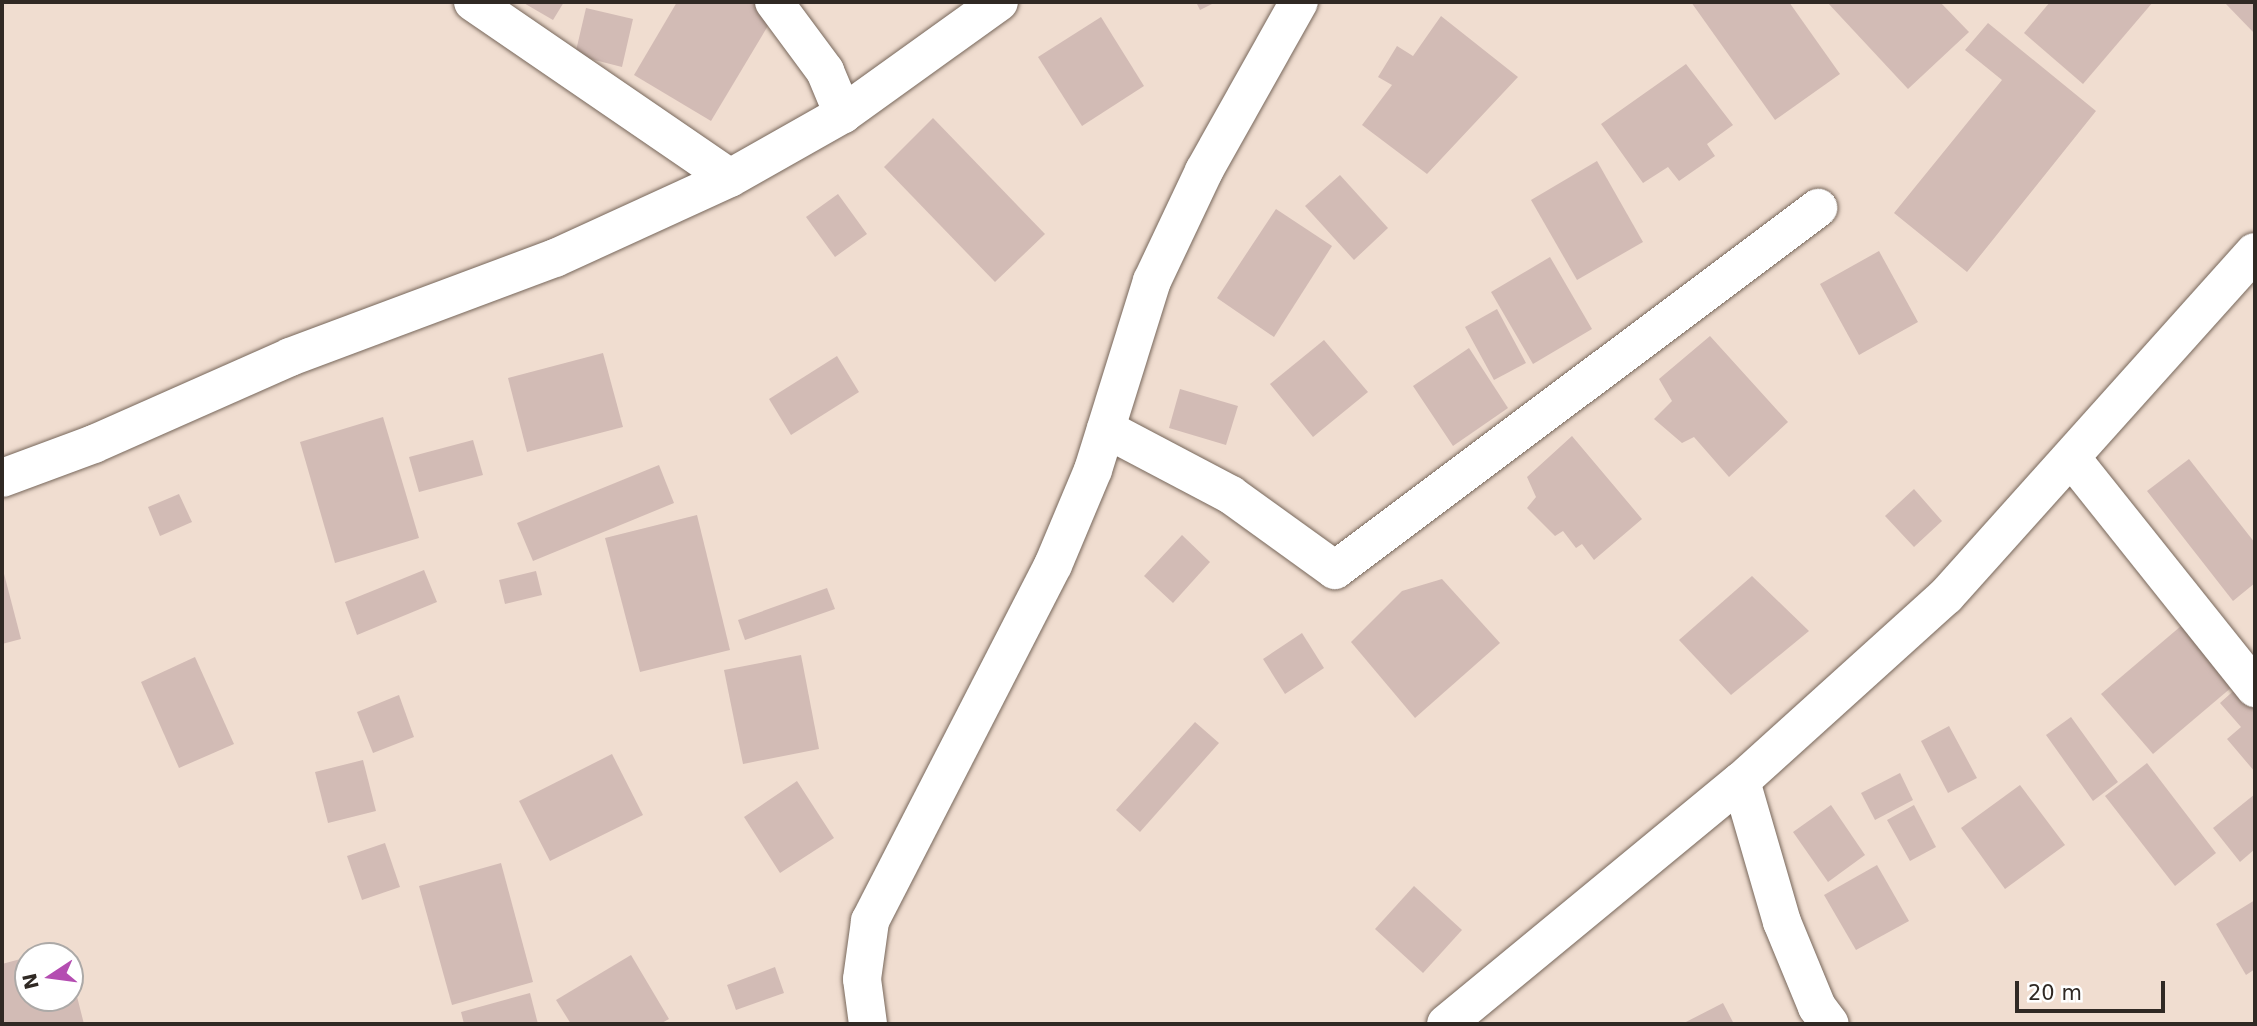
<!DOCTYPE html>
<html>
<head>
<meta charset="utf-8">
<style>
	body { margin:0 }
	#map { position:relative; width:2257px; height:1026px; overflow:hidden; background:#f0ddd0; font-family:"DejaVu Sans",sans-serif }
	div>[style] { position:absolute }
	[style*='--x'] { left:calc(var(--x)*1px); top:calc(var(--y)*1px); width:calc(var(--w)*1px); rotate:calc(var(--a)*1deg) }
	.building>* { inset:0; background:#d2bbb5 }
	.roads { filter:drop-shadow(0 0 2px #77675b) drop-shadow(0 0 2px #77675b) }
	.street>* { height:38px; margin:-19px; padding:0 19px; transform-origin:19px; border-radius:19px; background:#fff }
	span { translate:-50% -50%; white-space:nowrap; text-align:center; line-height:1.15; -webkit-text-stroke:5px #fff; paint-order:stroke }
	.frame { position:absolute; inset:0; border:4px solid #302924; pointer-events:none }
	.north { position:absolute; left:14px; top:942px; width:70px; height:70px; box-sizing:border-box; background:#fff; border:2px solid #aca9a7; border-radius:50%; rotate:257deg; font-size:19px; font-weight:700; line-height:28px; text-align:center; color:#302924 }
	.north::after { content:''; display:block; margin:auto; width:24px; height:32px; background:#b44db1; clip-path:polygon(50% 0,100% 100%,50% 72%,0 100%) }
	.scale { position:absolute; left:2015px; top:981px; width:150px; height:32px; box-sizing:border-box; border:4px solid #302924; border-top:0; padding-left:9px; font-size:21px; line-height:24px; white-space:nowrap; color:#302924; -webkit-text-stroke:5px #fff; paint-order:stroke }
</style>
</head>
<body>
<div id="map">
	<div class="building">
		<i style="clip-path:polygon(522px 2px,564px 2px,553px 20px)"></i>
		<i style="clip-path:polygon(677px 2px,755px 2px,775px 14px,711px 121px,634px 75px)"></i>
		<i style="clip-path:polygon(1196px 2px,1216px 2px,1200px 10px)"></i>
		<i style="clip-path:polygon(1691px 2px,1789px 2px,1840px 74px,1775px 120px)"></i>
		<i style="clip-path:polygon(1827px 2px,1940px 2px,1969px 32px,1908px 89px)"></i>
		<i style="clip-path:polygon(2050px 2px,2153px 2px,2083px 84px,2024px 33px)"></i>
		<i style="clip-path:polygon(2224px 2px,2255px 2px,2255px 34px)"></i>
		<i style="clip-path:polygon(586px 8px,633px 19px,622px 67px,575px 55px)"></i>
		<i style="clip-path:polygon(1441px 16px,1518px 77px,1427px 174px,1362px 125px,1392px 85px,1378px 77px,1397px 46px,1413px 56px)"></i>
		<i style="clip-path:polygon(1101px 17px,1144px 86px,1082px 126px,1038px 57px)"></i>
		<i style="clip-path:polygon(1988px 23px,2096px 111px,1967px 272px,1894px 213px,2002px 80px,1965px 50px)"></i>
		<i style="clip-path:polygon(1686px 64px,1733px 125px,1707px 144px,1715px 156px,1679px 181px,1668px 167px,1643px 183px,1601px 124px)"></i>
		<i style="clip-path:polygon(933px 118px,1045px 234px,995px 282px,884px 167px)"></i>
		<i style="clip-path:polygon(1597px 161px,1643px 242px,1577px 280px,1531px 200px)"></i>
		<i style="clip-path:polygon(1340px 175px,1388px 228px,1354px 260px,1305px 206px)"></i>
		<i style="clip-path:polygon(838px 194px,867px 234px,835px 257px,806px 217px)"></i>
		<i style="clip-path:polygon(1276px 209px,1332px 246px,1274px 337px,1217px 298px)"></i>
		<i style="clip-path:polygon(1879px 251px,1918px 322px,1859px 355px,1820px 284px)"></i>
		<i style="clip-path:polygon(1550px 257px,1592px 329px,1533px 364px,1491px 292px)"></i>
		<i style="clip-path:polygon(1497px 309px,1526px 363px,1494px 380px,1465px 327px)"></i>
		<i style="clip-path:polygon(1710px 336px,1788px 422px,1729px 477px,1694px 437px,1682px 443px,1654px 419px,1672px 401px,1659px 379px)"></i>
		<i style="clip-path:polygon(1324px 340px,1368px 392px,1313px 437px,1270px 384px)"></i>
		<i style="clip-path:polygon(1469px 348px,1508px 408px,1453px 446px,1413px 386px)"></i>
		<i style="clip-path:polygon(603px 353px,623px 427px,527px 452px,508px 378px)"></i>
		<i style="clip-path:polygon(837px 356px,859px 392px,791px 435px,769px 399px)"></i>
		<i style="clip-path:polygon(1180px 389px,1238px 406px,1226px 445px,1169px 428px)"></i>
		<i style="clip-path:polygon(383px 417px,419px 538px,335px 563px,300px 442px)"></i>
		<i style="clip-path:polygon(1572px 436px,1642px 519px,1594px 560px,1582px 544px,1576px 548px,1563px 531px,1555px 536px,1527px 508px,1536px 497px,1527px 477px)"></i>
		<i style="clip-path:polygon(473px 440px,483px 475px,419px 492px,409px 457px)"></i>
		<i style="clip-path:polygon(2189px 459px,2255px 543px,2255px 583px,2233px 601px,2147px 491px)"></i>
		<i style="clip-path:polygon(659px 465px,674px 503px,533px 561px,517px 523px)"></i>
		<i style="clip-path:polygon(1914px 489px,1942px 521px,1914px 547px,1885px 516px)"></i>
		<i style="clip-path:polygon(179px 494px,192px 522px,160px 536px,148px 507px)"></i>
		<i style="clip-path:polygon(697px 515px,730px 650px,640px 672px,605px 538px)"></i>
		<i style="clip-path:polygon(1182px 535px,1210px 562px,1173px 603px,1144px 576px)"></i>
		<i style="clip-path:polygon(2px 566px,21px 639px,2px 644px)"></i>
		<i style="clip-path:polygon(424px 570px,437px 602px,357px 635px,345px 602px)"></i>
		<i style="clip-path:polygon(536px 571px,542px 595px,505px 604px,499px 580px)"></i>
		<i style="clip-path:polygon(1752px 576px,1809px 631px,1731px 695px,1679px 640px)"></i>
		<i style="clip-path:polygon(1442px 579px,1500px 643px,1415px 718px,1351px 642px,1402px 591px)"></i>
		<i style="clip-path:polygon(827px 588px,835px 609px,745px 640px,738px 620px)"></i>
		<i style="clip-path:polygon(2181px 626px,2232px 687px,2153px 754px,2101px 694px)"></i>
		<i style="clip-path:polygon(1302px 633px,1324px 668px,1285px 694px,1263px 659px)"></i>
		<i style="clip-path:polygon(801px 655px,819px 749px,743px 764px,724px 670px)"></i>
		<i style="clip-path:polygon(195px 657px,234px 744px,179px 768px,141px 682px)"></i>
		<i style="clip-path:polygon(2240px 685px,2255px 703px,2255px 772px,2227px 739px,2241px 727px,2220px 703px)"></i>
		<i style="clip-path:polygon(399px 695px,414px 737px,373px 753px,357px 712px)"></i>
		<i style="clip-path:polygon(2071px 717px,2118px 782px,2093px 801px,2046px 735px)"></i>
		<i style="clip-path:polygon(1195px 722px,1219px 743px,1140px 832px,1116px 810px)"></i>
		<i style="clip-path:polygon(1949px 726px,1977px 778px,1948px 793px,1921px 741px)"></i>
		<i style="clip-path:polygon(612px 754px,643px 815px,550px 861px,519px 801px)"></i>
		<i style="clip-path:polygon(363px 760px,376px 811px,328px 823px,315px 772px)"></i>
		<i style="clip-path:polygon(2147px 763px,2216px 853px,2175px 886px,2105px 796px)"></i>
		<i style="clip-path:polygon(1900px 773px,1913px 800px,1875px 820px,1861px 793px)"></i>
		<i style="clip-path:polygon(797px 781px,834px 838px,780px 873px,744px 817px)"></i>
		<i style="clip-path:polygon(2020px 785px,2065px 845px,2005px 889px,1961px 828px)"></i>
		<i style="clip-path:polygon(2255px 794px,2255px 849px,2240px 862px,2213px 828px)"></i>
		<i style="clip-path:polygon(1831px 805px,1865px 855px,1828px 882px,1793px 832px)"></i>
		<i style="clip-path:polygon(1914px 805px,1936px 847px,1910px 861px,1887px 820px)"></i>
		<i style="clip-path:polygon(385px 843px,400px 887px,362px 900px,347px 856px)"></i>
		<i style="clip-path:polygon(501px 863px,533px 982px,452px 1005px,419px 886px)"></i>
		<i style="clip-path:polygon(1877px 865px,1909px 921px,1856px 950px,1824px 895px)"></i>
		<i style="clip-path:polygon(1414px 886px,1462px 930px,1423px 973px,1375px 929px)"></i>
		<i style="clip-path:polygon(2255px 900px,2255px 969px,2246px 975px,2216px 924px)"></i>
		<i style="clip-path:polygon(64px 948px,66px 956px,37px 956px,37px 955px)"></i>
		<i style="clip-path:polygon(631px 955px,669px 1019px,660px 1024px,571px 1024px,556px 1000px)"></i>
		<i style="clip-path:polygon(28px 957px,28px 998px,70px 998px,71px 973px,84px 1024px,2px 1024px,2px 964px)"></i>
		<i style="clip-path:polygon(775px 967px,784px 993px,736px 1010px,727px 985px)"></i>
		<i style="clip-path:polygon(530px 993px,538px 1024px,464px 1024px,461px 1012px)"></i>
		<i style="clip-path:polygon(1723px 1003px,1734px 1024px,1682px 1024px)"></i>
	</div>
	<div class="roads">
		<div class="street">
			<i style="--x:473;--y:2;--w:311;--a:34.4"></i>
			<i style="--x:730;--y:178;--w:130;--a:-29.5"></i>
			<i style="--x:843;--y:114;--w:192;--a:-35.7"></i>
			<i style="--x:774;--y:2;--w:86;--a:53.5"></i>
			<i style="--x:825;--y:71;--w:47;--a:67.3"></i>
			<i style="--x:1106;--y:429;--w:141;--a:27.8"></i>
			<i style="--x:1231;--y:495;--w:128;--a:35.8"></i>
			<i style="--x:1335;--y:570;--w:604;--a:-36.85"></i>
			<i style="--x:2073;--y:460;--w:292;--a:51.4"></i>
			<i style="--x:2;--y:478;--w:98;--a:-20.3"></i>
			<i style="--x:94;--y:444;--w:214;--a:-23.9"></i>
			<i style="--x:290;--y:357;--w:283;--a:-20.5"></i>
			<i style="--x:555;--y:258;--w:192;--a:-24.6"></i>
			<i style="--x:1741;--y:781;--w:147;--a:73.8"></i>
			<i style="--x:1782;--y:922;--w:92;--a:67.6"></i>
			<i style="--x:1817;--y:1007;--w:21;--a:53"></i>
			<i style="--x:868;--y:1024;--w:45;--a:-97.6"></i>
			<i style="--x:862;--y:979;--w:59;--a:-82.1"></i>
			<i style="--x:870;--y:921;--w:400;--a:-62.8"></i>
			<i style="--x:1053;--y:565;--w:103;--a:-67.2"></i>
			<i style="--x:1093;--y:470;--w:198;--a:-72.7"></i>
			<i style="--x:1152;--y:281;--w:122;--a:-64.7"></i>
			<i style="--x:1204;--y:171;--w:194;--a:-60.7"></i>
			<i style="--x:1446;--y:1024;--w:382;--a:-39.5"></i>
			<i style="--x:1741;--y:781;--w:276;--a:-42.1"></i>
			<i style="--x:1946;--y:596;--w:462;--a:-48.1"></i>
		</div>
	</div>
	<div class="frame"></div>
	<div class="north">N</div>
	<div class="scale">20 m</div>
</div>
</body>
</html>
